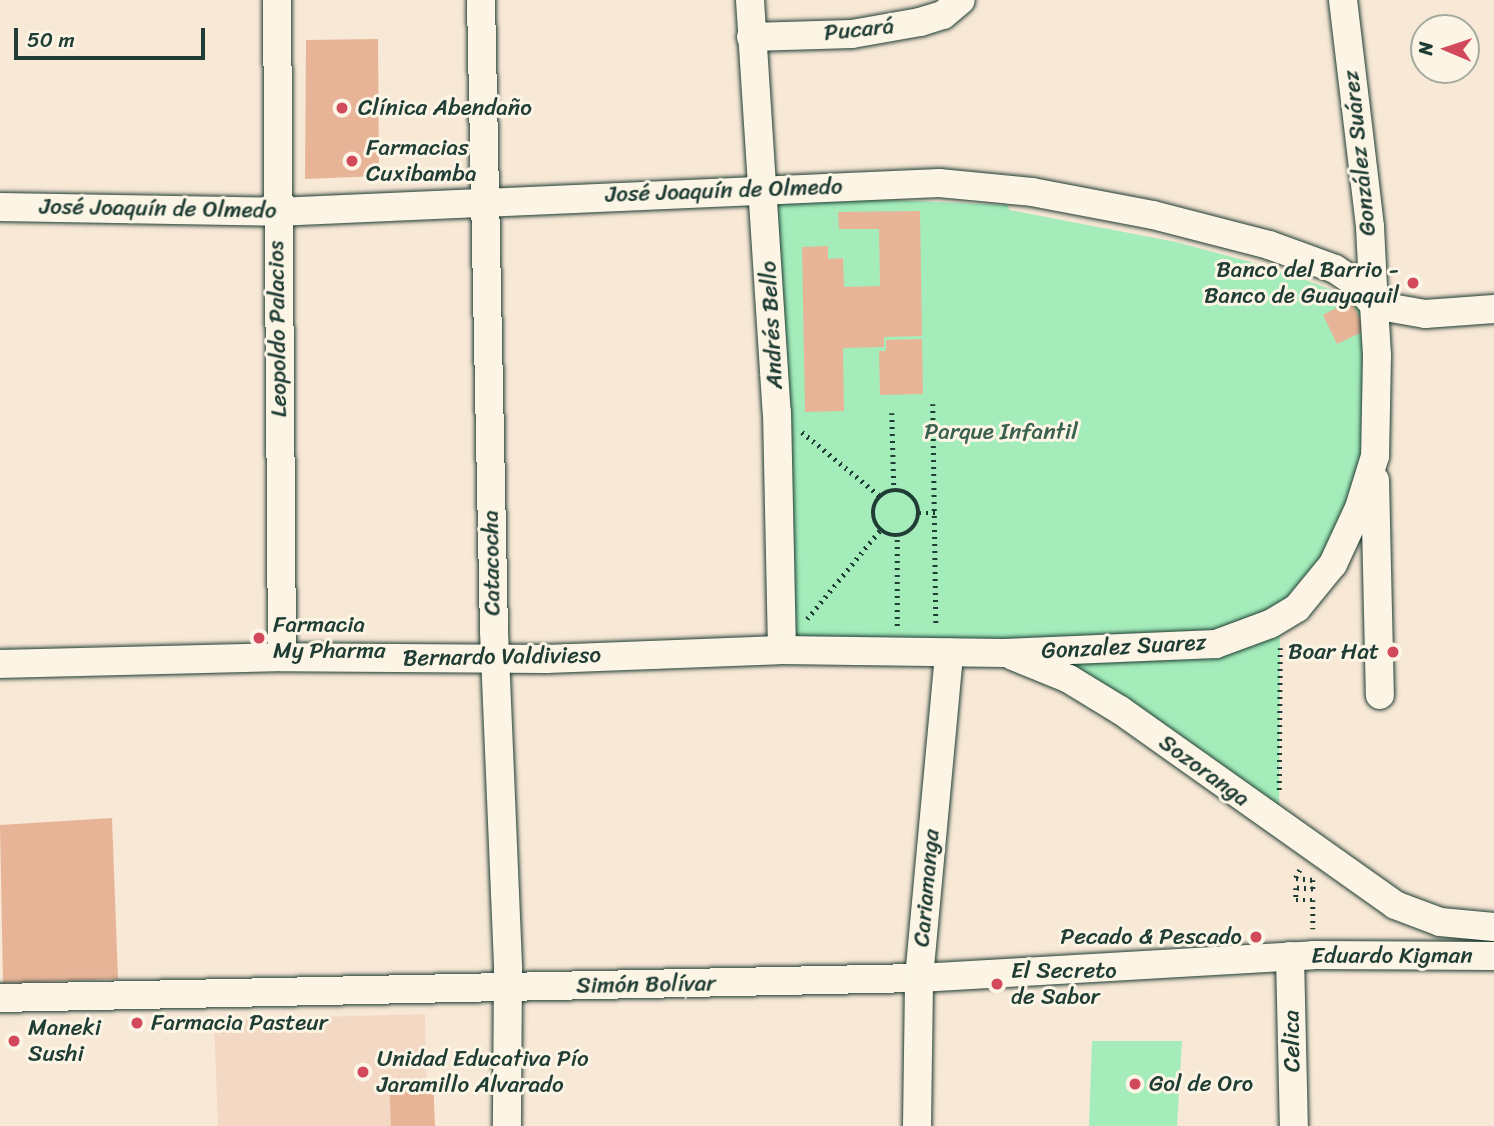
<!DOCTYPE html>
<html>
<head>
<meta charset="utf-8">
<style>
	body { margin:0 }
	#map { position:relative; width:1494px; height:1126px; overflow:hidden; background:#f8e8d6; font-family:Sriracha,sans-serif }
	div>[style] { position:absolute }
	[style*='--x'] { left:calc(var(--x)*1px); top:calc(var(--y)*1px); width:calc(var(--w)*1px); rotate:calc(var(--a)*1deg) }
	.built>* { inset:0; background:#f3d8c3 }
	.green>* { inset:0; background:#a4edbb }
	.building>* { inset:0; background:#e7b498 }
	.path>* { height:4.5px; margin-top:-2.25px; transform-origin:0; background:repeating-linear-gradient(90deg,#1f3d34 0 2px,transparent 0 7px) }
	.path>.ring { margin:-2.25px; padding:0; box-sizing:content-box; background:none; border:4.5px solid #1f3d34; border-radius:50% }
	.roads { filter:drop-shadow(0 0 2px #1f3d34) drop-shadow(0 0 2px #1f3d34) }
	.minor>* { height:28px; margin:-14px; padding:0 14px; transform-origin:14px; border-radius:14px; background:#fcf5e5 }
	.dots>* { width:19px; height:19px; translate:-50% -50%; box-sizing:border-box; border:4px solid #fcf5e5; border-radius:50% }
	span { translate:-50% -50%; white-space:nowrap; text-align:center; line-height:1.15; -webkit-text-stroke:6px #fcf5e5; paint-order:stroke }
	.street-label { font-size:23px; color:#1f3d34 }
	.poi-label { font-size:23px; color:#1f3d34 }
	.left { translate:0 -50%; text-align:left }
	.right { translate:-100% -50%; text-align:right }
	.park-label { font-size:23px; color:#3a604f }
	.north { position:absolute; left:1410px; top:14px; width:70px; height:70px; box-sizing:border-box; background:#fcf5e5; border:2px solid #a4ab9e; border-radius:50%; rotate:272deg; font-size:19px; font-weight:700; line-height:28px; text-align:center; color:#1f3d34 }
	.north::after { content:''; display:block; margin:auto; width:24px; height:32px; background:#d1495b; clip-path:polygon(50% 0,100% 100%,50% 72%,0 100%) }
	.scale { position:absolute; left:14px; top:28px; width:191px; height:32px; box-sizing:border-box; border:4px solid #1f3d34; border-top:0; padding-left:9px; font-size:21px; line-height:24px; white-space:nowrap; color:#1f3d34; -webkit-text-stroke:5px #fcf5e5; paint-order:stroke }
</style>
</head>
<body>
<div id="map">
	<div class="built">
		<i style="clip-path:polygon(425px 1014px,427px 1126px,218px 1126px,214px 1020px)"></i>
	</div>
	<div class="green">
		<i style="clip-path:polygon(797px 196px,1008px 205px,1009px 210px,1176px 242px,1269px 267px,1374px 305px,1359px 508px,1280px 619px,1279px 826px,1004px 653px,782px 650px,763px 201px)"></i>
		<i style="clip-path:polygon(1092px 1041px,1182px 1041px,1177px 1126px,1089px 1126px)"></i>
	</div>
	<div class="building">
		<i style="clip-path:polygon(378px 39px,379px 176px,305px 179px,306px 40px)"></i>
		<i style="clip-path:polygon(920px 211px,922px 336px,884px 337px,884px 347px,843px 348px,844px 411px,805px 412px,802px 247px,828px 246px,828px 259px,843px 258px,844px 287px,880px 286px,879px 229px,839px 229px,838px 212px)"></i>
		<i style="clip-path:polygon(1351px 300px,1366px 330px,1337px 344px,1323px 315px)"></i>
		<i style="clip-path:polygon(922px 339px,923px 394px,880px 395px,879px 351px,886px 351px,886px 340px)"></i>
		<i style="clip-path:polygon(112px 818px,118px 979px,3px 983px,0 825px)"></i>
		<i style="clip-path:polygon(433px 1079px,435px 1126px,391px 1126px,389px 1080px)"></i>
	</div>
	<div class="path">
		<i style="--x:933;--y:404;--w:222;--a:89.2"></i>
		<i style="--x:892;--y:413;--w:77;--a:88.5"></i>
		<i style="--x:802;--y:432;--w:101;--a:39.4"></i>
		<i class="ring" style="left:873px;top:490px;width:41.5px;height:41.5px"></i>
		<i style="--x:919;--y:513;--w:16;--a:0"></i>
		<i style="--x:807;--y:619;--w:115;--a:-50.6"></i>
		<i style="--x:897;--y:626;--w:90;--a:-90"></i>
		<i style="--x:1279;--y:790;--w:142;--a:-89.6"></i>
		<i style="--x:1300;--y:870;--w:9;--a:117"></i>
		<i style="--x:1296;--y:878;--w:17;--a:7"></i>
		<i style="--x:1313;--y:880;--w:9;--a:90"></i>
		<i style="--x:1313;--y:889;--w:17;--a:-177"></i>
		<i style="--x:1296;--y:888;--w:12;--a:90"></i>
		<i style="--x:1296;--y:900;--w:17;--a:0"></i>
		<i style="--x:1313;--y:900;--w:29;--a:90"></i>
	</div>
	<div class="roads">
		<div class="minor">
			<i style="--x:277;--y:0;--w:657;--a:89.56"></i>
			<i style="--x:481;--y:0;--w:631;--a:88.82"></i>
			<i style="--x:494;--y:631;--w:338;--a:87.6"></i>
			<i style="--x:508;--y:969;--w:157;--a:90.4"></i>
			<i style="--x:750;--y:0;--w:413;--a:86.3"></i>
			<i style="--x:777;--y:412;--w:238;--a:88.8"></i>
			<i style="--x:1343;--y:0;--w:229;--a:83.2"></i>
			<i style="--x:1370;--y:227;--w:78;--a:87.1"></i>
			<i style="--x:1374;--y:305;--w:52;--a:10"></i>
			<i style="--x:1425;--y:314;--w:69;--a:-4.1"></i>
			<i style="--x:751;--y:37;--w:101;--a:-1.7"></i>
			<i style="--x:852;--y:34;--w:69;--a:-10"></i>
			<i style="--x:920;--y:22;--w:24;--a:-17"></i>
			<i style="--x:943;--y:15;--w:23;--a:-40"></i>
			<i style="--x:0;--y:207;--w:276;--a:1"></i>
			<i style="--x:276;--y:212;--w:664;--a:-2.5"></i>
			<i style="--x:939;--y:183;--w:93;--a:5.5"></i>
			<i style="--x:1032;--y:192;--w:123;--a:10.8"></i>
			<i style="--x:1153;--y:215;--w:120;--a:14.5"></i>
			<i style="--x:1269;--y:245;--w:70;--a:20"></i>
			<i style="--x:1335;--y:269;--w:23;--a:34"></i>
			<i style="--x:1354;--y:282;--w:30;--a:49"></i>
			<i style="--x:1374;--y:305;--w:50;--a:86.6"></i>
			<i style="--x:1377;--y:355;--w:101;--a:91.1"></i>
			<i style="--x:1375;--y:456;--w:54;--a:107.1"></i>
			<i style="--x:1359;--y:508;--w:62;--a:114.9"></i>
			<i style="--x:1333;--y:564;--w:57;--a:129.3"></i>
			<i style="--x:1297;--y:608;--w:31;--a:149"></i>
			<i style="--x:1270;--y:624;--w:58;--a:159.7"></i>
			<i style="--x:1216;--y:644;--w:212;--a:177.6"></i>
			<i style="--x:1004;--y:653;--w:222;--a:-179.2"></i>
			<i style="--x:782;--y:650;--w:236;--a:177.8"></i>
			<i style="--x:546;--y:659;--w:264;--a:-179.6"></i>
			<i style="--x:282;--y:657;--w:282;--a:178.6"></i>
			<i style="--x:1375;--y:480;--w:215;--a:88.7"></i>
			<i style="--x:1013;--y:656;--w:61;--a:22.3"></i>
			<i style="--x:1069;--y:679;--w:60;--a:31.3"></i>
			<i style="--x:1120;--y:710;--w:337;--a:35.3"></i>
			<i style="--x:1395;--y:905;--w:48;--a:20.7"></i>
			<i style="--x:1440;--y:922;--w:54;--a:5.3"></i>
			<i style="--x:1290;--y:956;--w:170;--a:88.7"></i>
			<i style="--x:0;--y:998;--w:919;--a:-1.25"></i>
			<i style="--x:919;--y:978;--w:395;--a:-3.3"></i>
			<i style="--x:1313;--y:955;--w:181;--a:0.3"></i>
			<i style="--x:917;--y:1126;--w:148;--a:-89.2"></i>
			<i style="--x:919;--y:978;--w:327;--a:-84.7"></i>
		</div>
	</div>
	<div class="dots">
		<i style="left:342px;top:108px;background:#d1495b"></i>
		<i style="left:352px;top:161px;background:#d1495b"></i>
		<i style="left:1413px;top:283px;background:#d1495b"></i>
		<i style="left:259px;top:638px;background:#d1495b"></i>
		<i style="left:1393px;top:652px;background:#d1495b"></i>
		<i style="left:1256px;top:937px;background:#d1495b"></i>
		<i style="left:997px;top:984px;background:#d1495b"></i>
		<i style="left:137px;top:1023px;background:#d1495b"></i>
		<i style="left:14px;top:1041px;background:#d1495b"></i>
		<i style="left:363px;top:1072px;background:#d1495b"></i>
		<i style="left:1135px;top:1084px;background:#d1495b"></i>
	</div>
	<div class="street-label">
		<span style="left:859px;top:30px;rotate:-6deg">Pucará</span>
		<span style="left:1360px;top:153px;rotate:-96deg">González Suárez</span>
		<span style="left:724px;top:191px;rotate:-2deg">José Joaquín de Olmedo</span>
		<span style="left:158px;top:209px;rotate:1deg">José Joaquín de Olmedo</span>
		<span style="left:772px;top:325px;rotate:-93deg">Andrés Bello</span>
		<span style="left:278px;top:329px;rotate:-91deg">Leopoldo Palacios</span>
		<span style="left:492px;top:563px;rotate:-91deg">Catacocha</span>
		<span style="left:1124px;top:647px;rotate:-3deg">Gonzalez Suarez</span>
		<span style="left:502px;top:657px;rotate:-1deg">Bernardo Valdivieso</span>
		<span style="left:1204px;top:771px;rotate:36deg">Sozoranga</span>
		<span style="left:927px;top:888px;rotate:-85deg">Cariamanga</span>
		<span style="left:1392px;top:956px">Eduardo Kigman</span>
		<span style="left:646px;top:985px;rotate:-1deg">Simón Bolívar</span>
		<span style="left:1292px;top:1041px;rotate:-91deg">Celica</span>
	</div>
	<div class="poi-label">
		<span class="left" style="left:358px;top:108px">Clínica Abendaño</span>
		<span class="left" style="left:366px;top:161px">Farmacias<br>Cuxibamba</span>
		<span class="right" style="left:1399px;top:283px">Banco del Barrio -<br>Banco de Guayaquil</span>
		<span class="left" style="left:273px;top:638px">Farmacia<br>My Pharma</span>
		<span class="right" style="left:1379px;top:652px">Boar Hat</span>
		<span class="right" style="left:1242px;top:937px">Pecado &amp; Pescado</span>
		<span class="left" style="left:1011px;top:984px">El Secreto<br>de Sabor</span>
		<span class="left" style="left:151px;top:1023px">Farmacia Pasteur</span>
		<span class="left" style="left:28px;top:1041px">Maneki<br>Sushi</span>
		<span class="left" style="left:377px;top:1072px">Unidad Educativa Pío<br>Jaramillo Alvarado</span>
		<span class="left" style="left:1149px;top:1084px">Gol de Oro</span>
	</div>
	<div class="park-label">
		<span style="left:1001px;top:432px">Parque Infantil</span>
	</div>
	<div class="north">N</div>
	<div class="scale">50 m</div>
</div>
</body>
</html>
